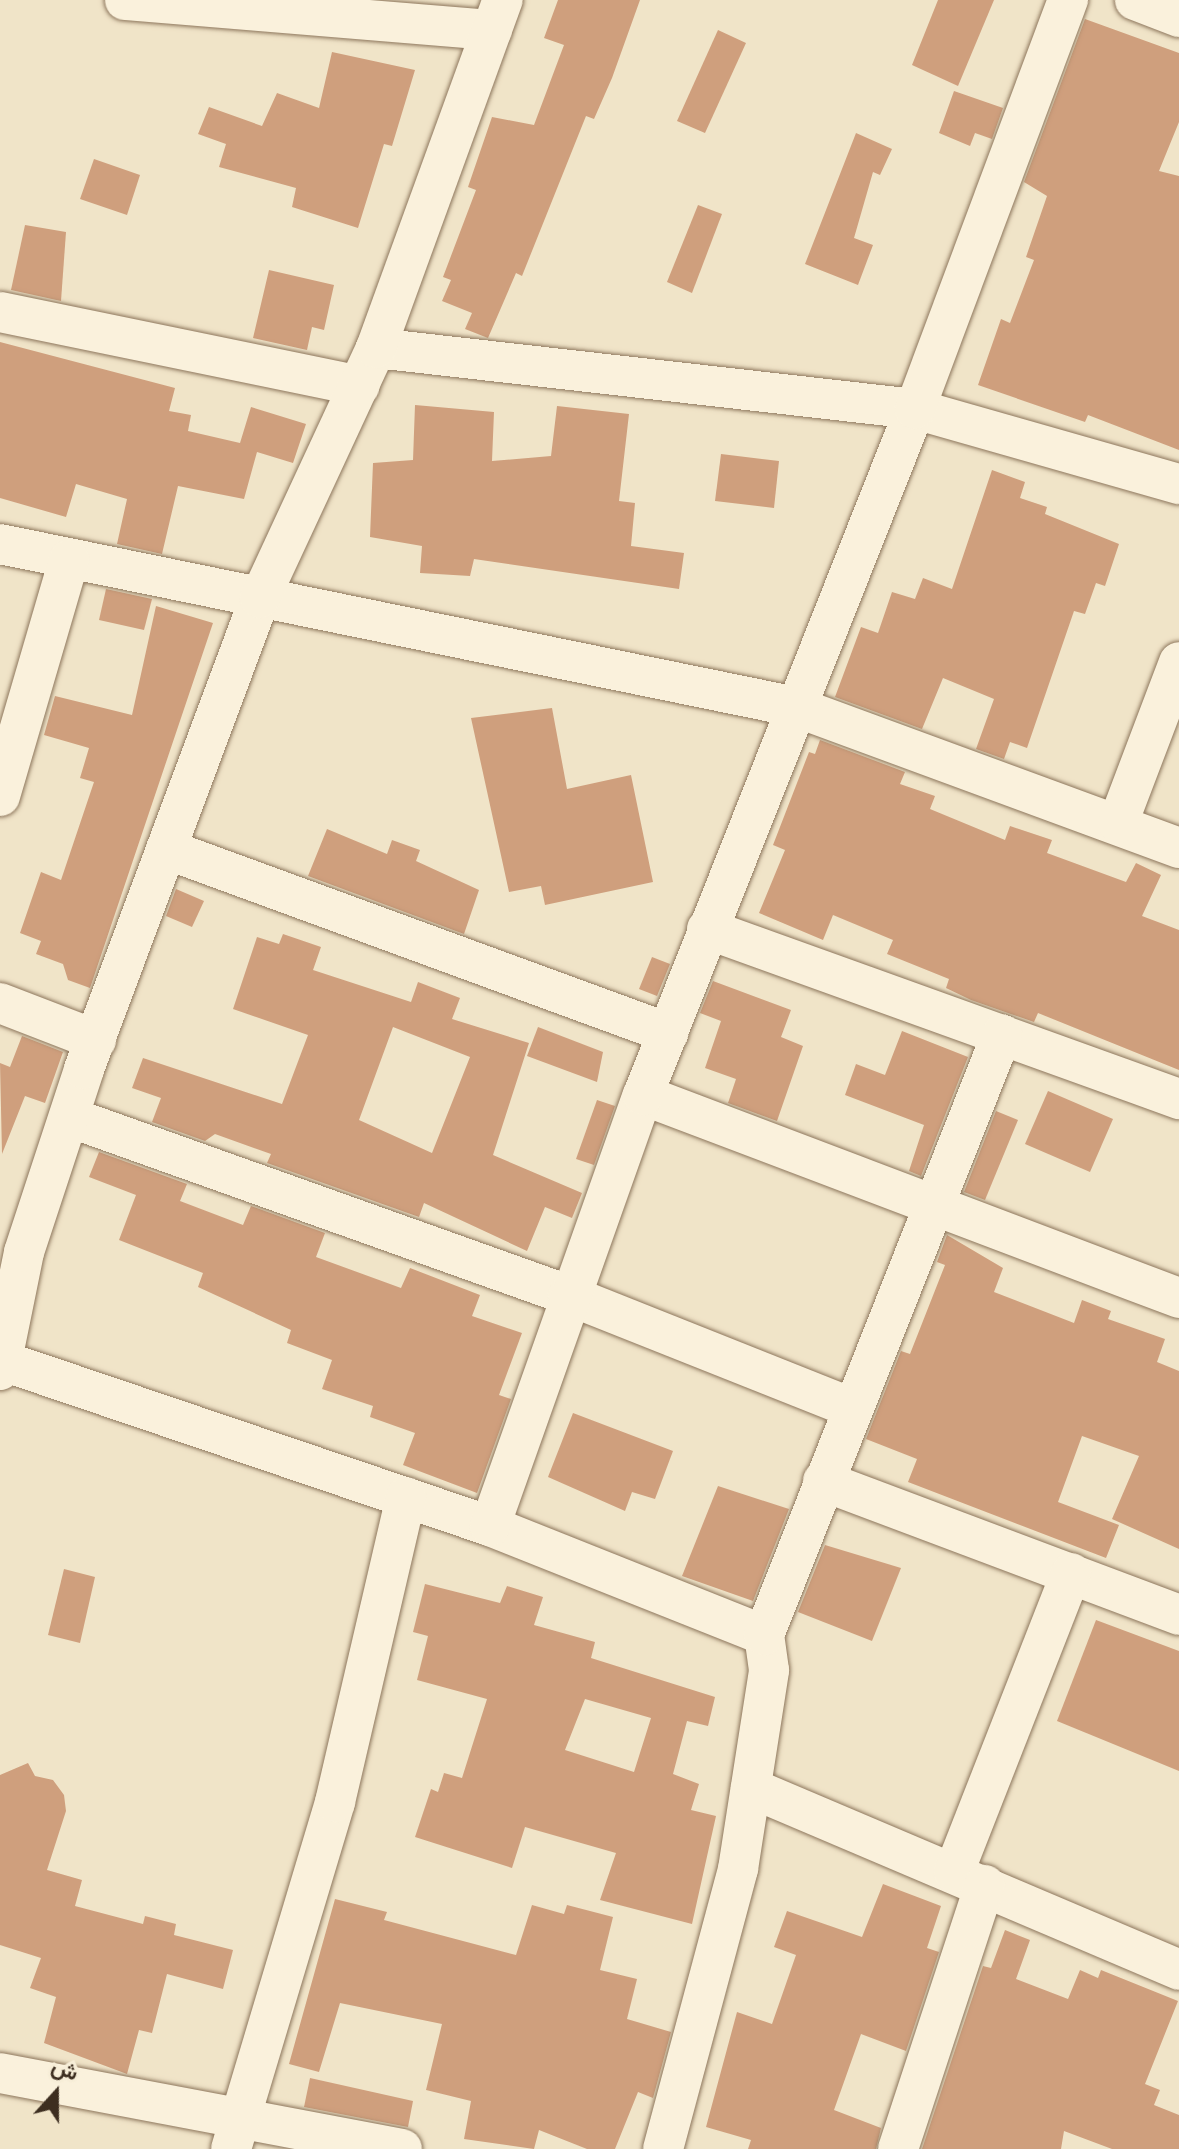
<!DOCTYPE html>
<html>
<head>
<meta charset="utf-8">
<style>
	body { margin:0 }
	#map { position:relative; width:1179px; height:2149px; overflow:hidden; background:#f0e4c8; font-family:Spectral,Vazirmatn,serif }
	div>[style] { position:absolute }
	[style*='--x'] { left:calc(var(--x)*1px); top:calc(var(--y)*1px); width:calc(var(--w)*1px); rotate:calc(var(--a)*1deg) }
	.building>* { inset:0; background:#cf9f7d }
	.roads { filter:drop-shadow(0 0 2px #8d765c) drop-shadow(0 0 2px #8d765c) }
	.minor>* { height:40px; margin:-20px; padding:0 20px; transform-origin:20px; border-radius:20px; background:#faf1dc }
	span { translate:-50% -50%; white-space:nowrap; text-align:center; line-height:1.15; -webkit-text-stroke:8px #f7eed8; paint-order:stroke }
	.north { position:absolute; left:16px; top:2053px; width:80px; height:80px; -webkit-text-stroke:6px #f7eed8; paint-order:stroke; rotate:21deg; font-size:22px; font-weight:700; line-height:32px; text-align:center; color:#3d2e20 }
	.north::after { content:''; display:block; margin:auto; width:28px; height:36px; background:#3d2e20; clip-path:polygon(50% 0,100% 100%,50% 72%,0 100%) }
</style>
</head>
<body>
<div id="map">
	<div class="building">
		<i style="clip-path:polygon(558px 0,640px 0,612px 78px,594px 119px,586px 116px,522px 276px,516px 273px,488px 338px,465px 329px,472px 313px,442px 301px,451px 280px,443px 277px,476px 190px,468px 187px,492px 117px,534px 125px,564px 45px,544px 38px)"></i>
		<i style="clip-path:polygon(938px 0,994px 0,958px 86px,912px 65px)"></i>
		<i style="clip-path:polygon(1085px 19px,1179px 53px,1179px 122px,1159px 171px,1179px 176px,1179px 450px,1088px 415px,1085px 422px,978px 385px,1001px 319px,1010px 323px,1034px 260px,1026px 257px,1047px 196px,1024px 182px)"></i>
		<i style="clip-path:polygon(718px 30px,746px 43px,705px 133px,677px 121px)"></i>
		<i style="clip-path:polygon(332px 52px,415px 70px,392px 146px,384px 144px,358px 228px,292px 207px,296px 188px,219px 167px,226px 144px,198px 134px,209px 107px,262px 126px,277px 93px,319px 108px)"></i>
		<i style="clip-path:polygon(954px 91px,1003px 108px,992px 139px,975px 133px,970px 146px,939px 133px)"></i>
		<i style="clip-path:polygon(856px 133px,892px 149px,880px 175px,873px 172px,854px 238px,873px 245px,858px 285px,805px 264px)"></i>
		<i style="clip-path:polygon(94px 159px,140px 175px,127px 215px,80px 199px)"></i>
		<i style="clip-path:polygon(698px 205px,722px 214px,692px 293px,667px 282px)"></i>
		<i style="clip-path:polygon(25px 225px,66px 232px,61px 301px,11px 290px)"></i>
		<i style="clip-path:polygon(269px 270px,334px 285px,324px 330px,312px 327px,307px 350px,253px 338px)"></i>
		<i style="clip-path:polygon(0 342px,175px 388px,169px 411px,191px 415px,188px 431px,240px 443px,251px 407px,306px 424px,293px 463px,257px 452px,244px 499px,178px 486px,162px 554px,117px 544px,127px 499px,76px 484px,66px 517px,0 498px)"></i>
		<i style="clip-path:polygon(415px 405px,494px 412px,492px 461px,551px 456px,557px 406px,629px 414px,619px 501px,635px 503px,631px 546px,684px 553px,679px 589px,474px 559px,470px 576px,420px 573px,422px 546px,370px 537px,373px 463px,413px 460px)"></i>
		<i style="clip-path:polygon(721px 454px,779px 461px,774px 508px,715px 501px)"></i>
		<i style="clip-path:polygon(992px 470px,1025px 482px,1020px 498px,1047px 507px,1045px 514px,1119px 544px,1105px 586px,1096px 583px,1085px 614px,1074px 611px,1027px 748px,1010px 742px,1004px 759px,976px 749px,994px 699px,943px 678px,922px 729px,835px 697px,861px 627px,878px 633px,892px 592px,915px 599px,923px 578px,952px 589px)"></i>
		<i style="clip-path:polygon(106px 589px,152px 599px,144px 630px,99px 620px)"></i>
		<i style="clip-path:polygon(156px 606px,213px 623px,90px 988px,68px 980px,63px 964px,36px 954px,41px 941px,20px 933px,41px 872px,61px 880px,94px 782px,80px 778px,89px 748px,44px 735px,55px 696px,132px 715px)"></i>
		<i style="clip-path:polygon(552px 708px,567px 789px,631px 775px,653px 882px,545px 905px,541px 886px,509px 892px,471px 718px)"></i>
		<i style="clip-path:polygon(820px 740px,905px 772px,900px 784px,935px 796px,930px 809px,1005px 840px,1010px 826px,1052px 840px,1047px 853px,1126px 882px,1136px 863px,1161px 875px,1142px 916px,1179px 930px,1179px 1070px,1038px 1013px,1034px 1022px,971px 1000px,946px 988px,949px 979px,887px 954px,893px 940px,833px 915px,823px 940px,759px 913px,785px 850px,773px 845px,809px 752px,815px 754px)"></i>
		<i style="clip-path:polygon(327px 829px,387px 854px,392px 840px,420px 850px,416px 861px,479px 890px,464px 934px,308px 876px)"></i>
		<i style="clip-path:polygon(176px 889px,204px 901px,192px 927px,166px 916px)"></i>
		<i style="clip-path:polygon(evenodd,283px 934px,321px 947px,313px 970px,411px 1002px,418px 982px,460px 998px,452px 1019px,529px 1043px,493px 1155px,582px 1193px,572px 1218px,545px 1207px,527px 1251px,424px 1203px,419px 1217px,267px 1163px,271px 1154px,215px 1134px,205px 1141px,152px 1122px,161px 1098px,132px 1088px,143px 1058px,282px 1104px,308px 1035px,233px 1009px,257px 937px,279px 944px,283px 934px,393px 1027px,470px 1057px,432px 1153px,359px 1120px,393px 1027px)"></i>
		<i style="clip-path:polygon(652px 957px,670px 964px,657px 996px,639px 989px)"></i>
		<i style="clip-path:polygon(713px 981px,791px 1010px,781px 1037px,803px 1046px,777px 1121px,728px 1103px,736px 1079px,705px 1068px,721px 1021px,700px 1013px)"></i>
		<i style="clip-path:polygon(538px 1027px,603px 1052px,597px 1082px,527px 1056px)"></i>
		<i style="clip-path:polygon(902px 1031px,968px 1057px,921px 1176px,909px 1171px,924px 1125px,845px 1095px,856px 1064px,885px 1075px)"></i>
		<i style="clip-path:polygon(22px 1036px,63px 1052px,45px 1103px,25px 1096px,2px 1154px,0 1063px,10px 1067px)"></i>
		<i style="clip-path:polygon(1048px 1091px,1113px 1119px,1090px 1172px,1025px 1144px)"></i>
		<i style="clip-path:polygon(597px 1100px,615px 1106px,594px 1165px,576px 1159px)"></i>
		<i style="clip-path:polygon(996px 1111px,1018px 1120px,985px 1200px,964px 1192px)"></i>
		<i style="clip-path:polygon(99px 1152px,187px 1184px,180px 1201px,243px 1225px,251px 1206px,325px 1233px,316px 1257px,401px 1288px,410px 1268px,480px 1295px,472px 1316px,522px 1333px,499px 1395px,511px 1399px,477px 1493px,403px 1465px,415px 1433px,370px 1417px,373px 1406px,322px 1389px,332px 1360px,287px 1343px,291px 1330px,198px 1287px,203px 1273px,119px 1240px,136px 1195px,89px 1177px)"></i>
		<i style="clip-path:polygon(947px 1235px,1003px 1268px,994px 1292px,1074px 1323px,1082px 1300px,1111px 1311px,1108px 1319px,1165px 1339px,1157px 1362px,1179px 1371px,1179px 1549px,1112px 1519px,1139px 1456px,1082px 1436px,1058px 1502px,1119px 1525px,1106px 1558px,908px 1482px,917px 1459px,866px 1439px,901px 1351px,910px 1354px,945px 1265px,937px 1262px)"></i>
		<i style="clip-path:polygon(573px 1413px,673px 1451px,655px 1499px,632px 1492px,625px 1511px,548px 1477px)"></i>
		<i style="clip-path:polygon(718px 1486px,789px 1509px,753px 1601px,682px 1576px)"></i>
		<i style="clip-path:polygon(825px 1545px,901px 1568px,872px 1641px,798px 1612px)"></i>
		<i style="clip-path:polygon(64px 1569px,95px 1577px,80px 1643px,48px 1635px)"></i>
		<i style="clip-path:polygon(evenodd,425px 1584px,500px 1603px,507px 1586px,543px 1597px,534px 1625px,595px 1642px,591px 1658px,715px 1697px,708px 1726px,687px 1721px,673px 1774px,699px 1784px,691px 1810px,716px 1816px,692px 1924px,600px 1900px,616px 1853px,525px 1827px,512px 1868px,415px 1837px,431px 1789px,438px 1792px,444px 1773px,462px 1778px,487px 1699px,417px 1680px,428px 1636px,413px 1632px,425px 1584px,585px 1699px,651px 1718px,634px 1772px,565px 1750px,585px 1699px)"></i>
		<i style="clip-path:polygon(1096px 1620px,1179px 1651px,1179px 1771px,1057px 1721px)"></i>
		<i style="clip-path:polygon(28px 1763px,35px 1776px,53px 1780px,64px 1795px,66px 1811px,47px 1870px,82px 1880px,75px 1906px,143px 1924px,145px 1916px,176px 1924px,174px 1935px,233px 1950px,223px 1989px,167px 1974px,152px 2033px,139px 2030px,127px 2074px,44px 2043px,56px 1997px,30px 1988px,41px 1958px,0 1945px,0 1775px)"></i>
		<i style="clip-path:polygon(883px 1884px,941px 1906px,927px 1948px,939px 1952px,906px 2051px,861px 2034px,834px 2110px,881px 2128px,876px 2149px,748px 2149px,751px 2140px,706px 2127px,737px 2012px,772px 2024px,796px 1955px,774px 1947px,787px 1911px,862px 1937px)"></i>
		<i style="clip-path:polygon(335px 1899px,387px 1912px,384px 1920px,516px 1955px,532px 1905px,564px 1914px,567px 1905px,613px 1917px,600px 1970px,637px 1979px,627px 2019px,671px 2032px,653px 2098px,638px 2092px,615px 2149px,587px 2149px,539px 2130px,534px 2149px,464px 2139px,471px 2101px,426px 2090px,442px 2024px,340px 2003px,319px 2072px,289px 2064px)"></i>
		<i style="clip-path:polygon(1005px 1930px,1030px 1940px,1016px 1979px,1068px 1999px,1080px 1970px,1098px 1978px,1101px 1970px,1178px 2001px,1145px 2084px,1160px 2090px,1154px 2105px,1179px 2115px,1179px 2149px,1112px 2149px,1064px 2131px,1061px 2149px,922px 2149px,983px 1966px,991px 1968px)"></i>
		<i style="clip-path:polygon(310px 2078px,413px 2101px,408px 2127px,304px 2107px)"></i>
	</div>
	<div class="roads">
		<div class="minor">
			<i style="--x:125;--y:0;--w:368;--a:4.7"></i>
			<i style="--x:1135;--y:0;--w:47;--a:21.1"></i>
			<i style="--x:0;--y:312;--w:367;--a:11.6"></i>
			<i style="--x:376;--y:348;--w:542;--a:6.46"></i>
			<i style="--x:915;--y:409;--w:274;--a:15.9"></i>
			<i style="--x:0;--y:544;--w:813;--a:11.57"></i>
			<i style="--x:796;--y:707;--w:408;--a:20.2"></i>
			<i style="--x:0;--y:796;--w:246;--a:-73.7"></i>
			<i style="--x:1118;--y:823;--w:172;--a:-69.2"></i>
			<i style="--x:166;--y:849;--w:535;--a:20.13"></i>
			<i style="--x:707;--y:929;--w:502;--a:19.81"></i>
			<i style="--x:0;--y:1003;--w:103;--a:21.1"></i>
			<i style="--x:643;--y:1095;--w:573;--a:20.74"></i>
			<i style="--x:69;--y:1117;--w:530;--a:19.63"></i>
			<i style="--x:568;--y:1295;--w:306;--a:21.7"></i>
			<i style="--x:0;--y:1360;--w:517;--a:18.72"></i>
			<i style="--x:490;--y:1526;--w:295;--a:21.7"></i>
			<i style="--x:0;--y:1370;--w:120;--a:-78.5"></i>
			<i style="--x:24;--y:1252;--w:193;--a:-71.8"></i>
			<i style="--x:84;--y:1069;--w:503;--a:-69.51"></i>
			<i style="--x:260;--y:598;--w:276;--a:-65.1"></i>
			<i style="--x:376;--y:348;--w:370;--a:-70"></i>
			<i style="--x:823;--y:1481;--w:380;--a:20.6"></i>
			<i style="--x:490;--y:1526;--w:457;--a:-70.5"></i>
			<i style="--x:643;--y:1095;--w:738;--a:-68.37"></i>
			<i style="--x:915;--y:409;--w:437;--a:-69.5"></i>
			<i style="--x:751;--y:1788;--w:465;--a:23"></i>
			<i style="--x:954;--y:1872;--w:321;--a:-68.6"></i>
			<i style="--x:0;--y:2073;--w:409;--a:10.7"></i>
			<i style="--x:231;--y:2149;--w:362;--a:-73.3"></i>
			<i style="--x:335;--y:1802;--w:313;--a:-76.9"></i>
			<i style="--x:663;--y:2149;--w:290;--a:-75"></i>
			<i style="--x:738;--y:1869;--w:201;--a:-81.1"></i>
			<i style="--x:769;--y:1670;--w:35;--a:-98"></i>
			<i style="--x:764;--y:1635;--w:646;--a:-68.4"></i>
			<i style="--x:898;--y:2149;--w:278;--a:-71.8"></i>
		</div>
	</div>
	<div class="north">ش</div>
</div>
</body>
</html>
